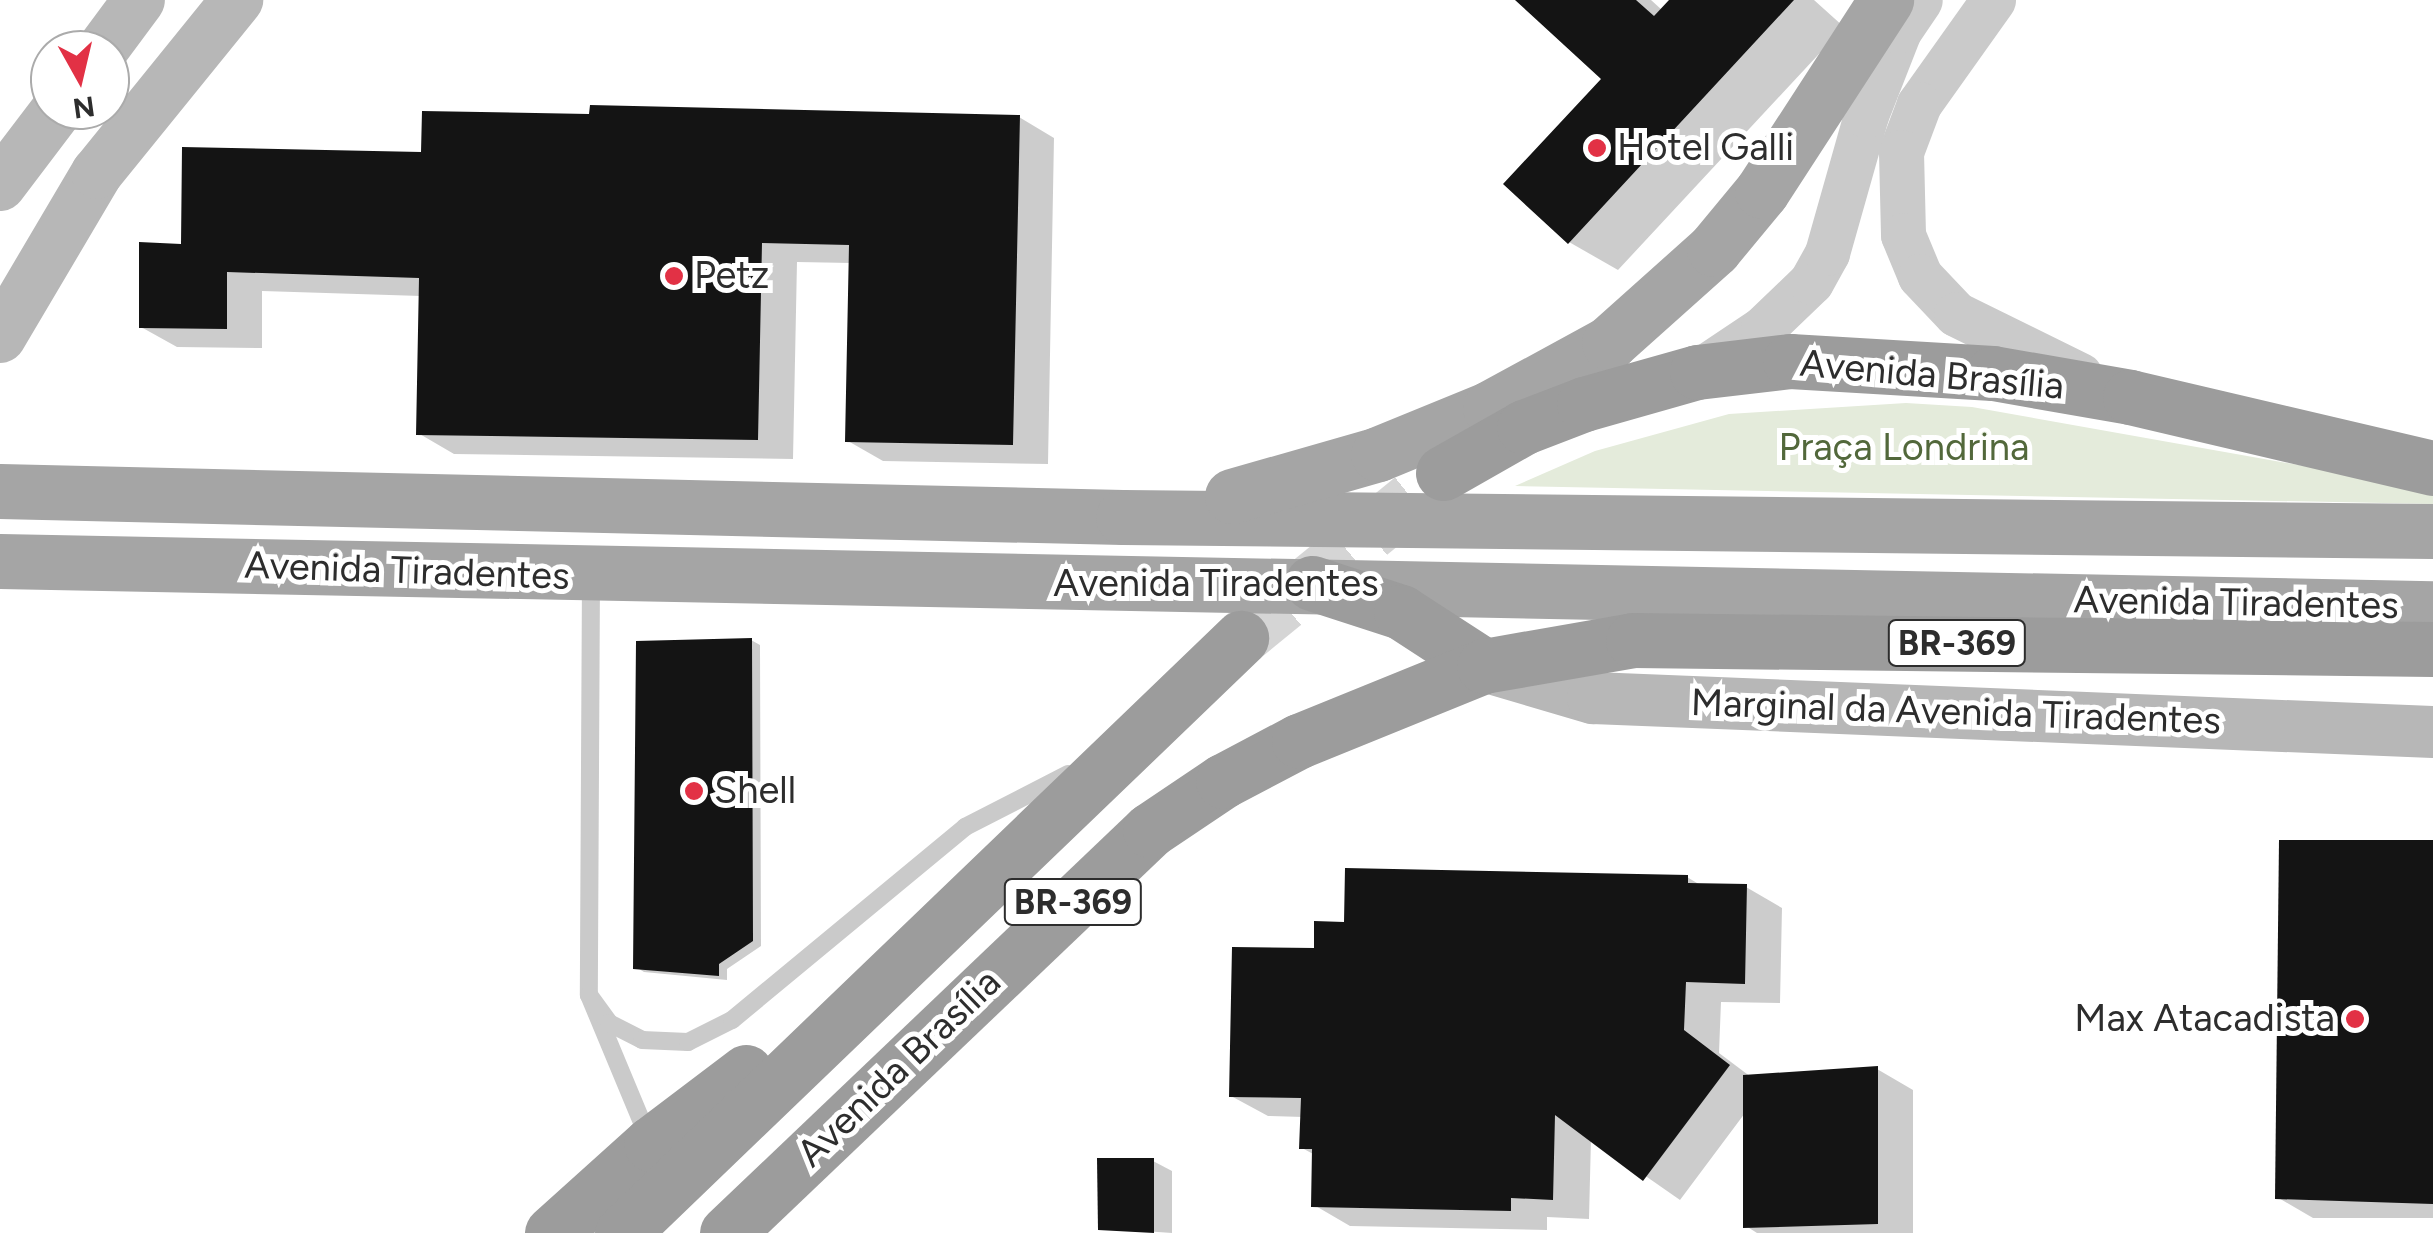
<!DOCTYPE html>
<html>
<head>
<meta charset="utf-8">
<style>
	body { margin:0 }
	#map { position:relative; width:2433px; height:1233px; overflow:hidden; background:#fff; font-family:Figtree,sans-serif }
	div>[style] { position:absolute }
	[style*='--x'] { left:calc(var(--x)*1px); top:calc(var(--y)*1px); width:calc(var(--w)*1px); rotate:calc(var(--a)*1deg) }
	.green>* { inset:0; background:#e4ebdb }
	.shadow>* { inset:0; background:#0003 }
	.building>* { inset:0; background:#141414 }
	.trunk-tunnel>* { height:55px; margin-top:-27.5px; transform-origin:0; background:repeating-linear-gradient(90deg,#d5d5d5 0 55px,transparent 0 83px) }
	.service>* { height:18px; margin:-9px; padding:0 9px; transform-origin:9px; border-radius:9px; background:#cacaca }
	.tertiary>* { height:45px; margin:-22.5px; padding:0 22.5px; transform-origin:22.5px; border-radius:22.5px; background:#cacaca }
	.secondary>* { height:52px; margin:-26px; padding:0 26px; transform-origin:26px; border-radius:26px; background:#b7b7b7 }
	.primary>* { height:55px; margin:-27.5px; padding:0 27.5px; transform-origin:27.5px; border-radius:27.5px; background:#a5a5a5 }
	.trunk>* { height:55px; margin:-27.5px; padding:0 27.5px; transform-origin:27.5px; border-radius:27.5px; background:#9c9c9c }
	.dots>* { width:28px; height:28px; translate:-50% -50%; box-sizing:border-box; border:5px solid #fff; border-radius:50% }
	span { translate:-50% -50%; white-space:nowrap; text-align:center; line-height:1.15; -webkit-text-stroke:10px #fff; paint-order:stroke }
	.shield-label span { padding:2px 8px; background:#fff; border:2px solid; border-radius:8px; -webkit-text-stroke-width:0 }
	.shield-label { font-size:35px; color:#2d2d2d; font-weight:700 }
	.poi-label { font-size:38px; color:#2d2d2d }
	.left { translate:0 -50%; text-align:left }
	.right { translate:-100% -50%; text-align:right }
	.street-label { font-size:38px; color:#2d2d2d }
	.park-label { font-size:38px; color:#52683b }
	.north { position:absolute; left:30px; top:30px; width:100px; height:100px; box-sizing:border-box; background:#fff; border:2px solid #ababab; border-radius:50%; rotate:172deg; font-size:28px; font-weight:700; line-height:40px; text-align:center; color:#2d2d2d }
	.north::after { content:''; display:block; margin:auto; width:35px; height:45px; background:#e23145; clip-path:polygon(50% 0,100% 100%,50% 72%,0 100%) }
</style>
</head>
<body>
<div id="map">
	<div class="green">
		<i style="clip-path:polygon(1906px 403px,1972px 407px,2433px 489px,2433px 504px,1515px 486px,1595px 451px,1729px 414px)"></i>
	</div>
	<div class="shadow">
		<i style="clip-path:polygon(1519px 0,1651px 0,1662px 10px,1672px 0,1814px 0,1844px 27px,1618px 270px,1569px 242px,1605px 78px)"></i>
		<i style="clip-path:polygon(1019px 117px,1054px 138px,1048px 464px,883px 461px,848px 441px,851px 263px,797px 262px,793px 459px,454px 454px,418px 433px,421px 296px,262px 291px,262px 348px,177px 347px,141px 327px,183px 246px,423px 154px)"></i>
		<i style="clip-path:polygon(751px 640px,760px 645px,761px 946px,727px 969px,727px 980px,644px 972px,636px 967px)"></i>
		<i style="clip-path:polygon(2433px 842px,2433px 1218px,2313px 1218px,2277px 1197px)"></i>
		<i style="clip-path:polygon(1687px 877px,1702px 886px,1746px 887px,1782px 908px,1780px 1003px,1721px 1002px,1719px 1053px,1751px 1077px,1877px 1069px,1913px 1090px,1913px 1233px,1757px 1233px,1746px 1226px,1745px 1113px,1680px 1200px,1591px 1138px,1589px 1219px,1547px 1217px,1547px 1230px,1350px 1226px,1314px 1205px,1315px 1155px,1302px 1148px,1303px 1117px,1268px 1116px,1231px 1096px,1316px 951px,1346px 924px)"></i>
		<i style="clip-path:polygon(1153px 1161px,1172px 1171px,1172px 1233px,1100px 1228px)"></i>
	</div>
	<div class="building">
		<i style="clip-path:polygon(1515px 0,1636px 0,1654px 16px,1669px 0,1794px 0,1568px 244px,1503px 184px,1601px 79px)"></i>
		<i style="clip-path:polygon(590px 105px,1020px 115px,1013px 445px,845px 442px,849px 245px,762px 243px,758px 440px,416px 435px,419px 278px,227px 272px,227px 329px,139px 328px,139px 242px,181px 244px,182px 147px,421px 152px,422px 111px,589px 114px)"></i>
		<i style="clip-path:polygon(752px 638px,753px 941px,719px 964px,719px 976px,633px 969px,636px 641px)"></i>
		<i style="clip-path:polygon(2279px 840px,2433px 840px,2433px 1204px,2275px 1199px)"></i>
		<i style="clip-path:polygon(1345px 868px,1688px 875px,1688px 883px,1747px 884px,1745px 984px,1686px 982px,1684px 1030px,1730px 1065px,1643px 1181px,1555px 1115px,1553px 1200px,1511px 1198px,1511px 1211px,1311px 1207px,1312px 1149px,1299px 1149px,1301px 1098px,1229px 1097px,1232px 947px,1314px 948px,1314px 921px,1344px 922px)"></i>
		<i style="clip-path:polygon(1878px 1066px,1878px 1224px,1743px 1228px,1743px 1075px)"></i>
		<i style="clip-path:polygon(1097px 1158px,1154px 1158px,1154px 1233px,1098px 1230px)"></i>
	</div>
	<div class="trunk-tunnel">
		<i style="--x:1241;--y:638;--w:261;--a:-39.2"></i>
	</div>
	<div class="service">
		<i style="--x:591;--y:576;--w:419;--a:90.3"></i>
		<i style="--x:589;--y:995;--w:156;--a:67.4"></i>
		<i style="--x:589;--y:995;--w:34;--a:54"></i>
		<i style="--x:609;--y:1023;--w:37;--a:27"></i>
		<i style="--x:642;--y:1040;--w:46;--a:2.5"></i>
		<i style="--x:688;--y:1042;--w:49;--a:-26.6"></i>
		<i style="--x:732;--y:1020;--w:303;--a:-39.6"></i>
		<i style="--x:965;--y:827;--w:116;--a:-27.2"></i>
	</div>
	<div class="tertiary">
		<i style="--x:1993;--y:0;--w:128;--a:125.4"></i>
		<i style="--x:1919;--y:104;--w:51;--a:110.6"></i>
		<i style="--x:1901;--y:152;--w:83;--a:88.6"></i>
		<i style="--x:1903;--y:235;--w:44;--a:67.5"></i>
		<i style="--x:1920;--y:276;--w:52;--a:46.5"></i>
		<i style="--x:1956;--y:314;--w:138;--a:26.2"></i>
		<i style="--x:1699;--y:371;--w:77;--a:-33.9"></i>
		<i style="--x:1763;--y:328;--w:66;--a:-43.8"></i>
		<i style="--x:1811;--y:282;--w:33;--a:-61"></i>
		<i style="--x:1827;--y:253;--w:143;--a:-74.2"></i>
		<i style="--x:1866;--y:115;--w:90;--a:-68.6"></i>
		<i style="--x:1899;--y:31;--w:37;--a:-56"></i>
	</div>
	<div class="secondary">
		<i style="--x:102;--y:50;--w:62;--a:-53.5"></i>
		<i style="--x:0;--y:185;--w:94;--a:-52.8"></i>
		<i style="--x:0;--y:337;--w:191;--a:-59.4"></i>
		<i style="--x:97;--y:173;--w:223;--a:-51"></i>
		<i style="--x:1484;--y:666;--w:114;--a:16.4"></i>
		<i style="--x:1593;--y:698;--w:841;--a:2.32"></i>
	</div>
	<div class="primary">
		<i style="--x:0;--y:491;--w:1123;--a:1.33"></i>
		<i style="--x:1123;--y:517;--w:1310;--a:0.61"></i>
		<i style="--x:1232;--y:496;--w:152;--a:-16"></i>
		<i style="--x:1378;--y:454;--w:121;--a:-22.3"></i>
		<i style="--x:1490;--y:408;--w:136;--a:-28.6"></i>
		<i style="--x:1609;--y:343;--w:141;--a:-41.8"></i>
		<i style="--x:1714;--y:249;--w:75;--a:-50.4"></i>
		<i style="--x:1762;--y:191;--w:228;--a:-57"></i>
		<i style="--x:0;--y:561;--w:2433;--a:1.11"></i>
	</div>
	<div class="trunk">
		<i style="--x:1443;--y:473;--w:93;--a:-29.6"></i>
		<i style="--x:1524;--y:427;--w:64;--a:-21"></i>
		<i style="--x:1584;--y:404;--w:117;--a:-15.8"></i>
		<i style="--x:1697;--y:372;--w:94;--a:-6.7"></i>
		<i style="--x:1790;--y:361;--w:203;--a:3.4"></i>
		<i style="--x:1993;--y:373;--w:139;--a:9.9"></i>
		<i style="--x:2130;--y:397;--w:311;--a:13.2"></i>
		<i style="--x:1312;--y:583;--w:94;--a:18"></i>
		<i style="--x:1401;--y:612;--w:99;--a:33"></i>
		<i style="--x:552;--y:1233;--w:133;--a:-42"></i>
		<i style="--x:651;--y:1144;--w:119;--a:-37.2"></i>
		<i style="--x:622;--y:1233;--w:859;--a:-43.87"></i>
		<i style="--x:727;--y:1233;--w:584;--a:-43.61"></i>
		<i style="--x:1150;--y:830;--w:88;--a:-33.9"></i>
		<i style="--x:1223;--y:781;--w:86;--a:-27.8"></i>
		<i style="--x:1299;--y:741;--w:200;--a:-22.1"></i>
		<i style="--x:1484;--y:666;--w:151;--a:-9.9"></i>
		<i style="--x:1633;--y:640;--w:800;--a:0.64"></i>
	</div>
	<div class="dots">
		<i style="left:1597px;top:148px;background:#e23145"></i>
		<i style="left:674px;top:276px;background:#e23145"></i>
		<i style="left:694px;top:791px;background:#e23145"></i>
		<i style="left:2355px;top:1019px;background:#e23145"></i>
	</div>
	<div class="shield-label">
		<span style="left:1957px;top:643px">BR-369</span>
		<span style="left:1073px;top:902px">BR-369</span>
	</div>
	<div class="poi-label">
		<span class="left" style="left:1617px;top:148px">Hotel Galli</span>
		<span class="left" style="left:694px;top:276px">Petz</span>
		<span class="left" style="left:714px;top:791px">Shell</span>
		<span class="right" style="left:2335px;top:1019px">Max Atacadista</span>
	</div>
	<div class="street-label">
		<span style="left:1932px;top:375px;rotate:5deg">Avenida Brasília</span>
		<span style="left:407px;top:571px;rotate:2deg">Avenida Tiradentes</span>
		<span style="left:1216px;top:584px">Avenida Tiradentes</span>
		<span style="left:2236px;top:603px;rotate:1deg">Avenida Tiradentes</span>
		<span style="left:1956px;top:712px;rotate:2deg">Marginal da Avenida Tiradentes</span>
		<span style="left:899px;top:1068px;rotate:-44deg">Avenida Brasília</span>
	</div>
	<div class="park-label">
		<span style="left:1904px;top:448px">Praça Londrina</span>
	</div>
	<div class="north">N</div>
</div>
</body>
</html>
